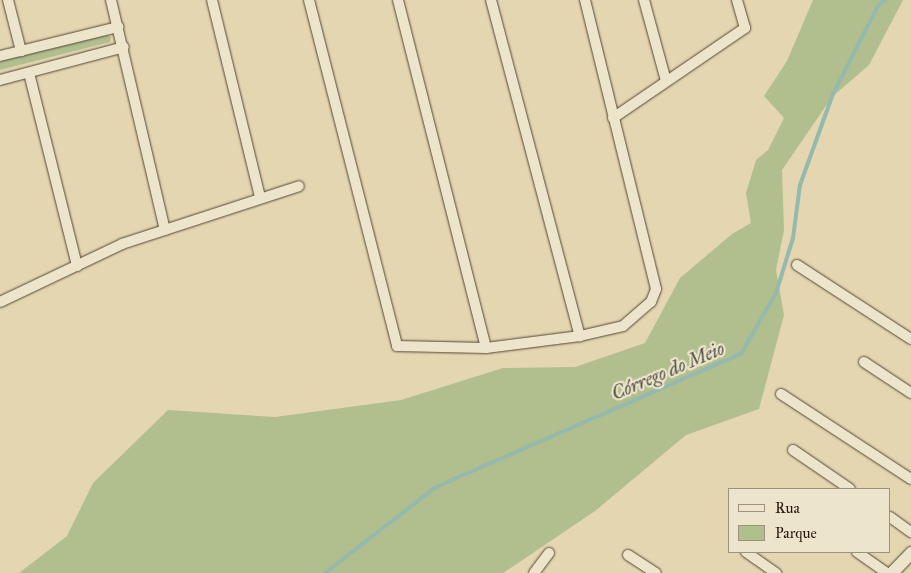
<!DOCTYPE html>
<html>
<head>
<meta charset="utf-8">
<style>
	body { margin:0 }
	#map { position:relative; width:911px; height:573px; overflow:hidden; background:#e4d6b1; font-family:"IM FELL Great Primer",serif }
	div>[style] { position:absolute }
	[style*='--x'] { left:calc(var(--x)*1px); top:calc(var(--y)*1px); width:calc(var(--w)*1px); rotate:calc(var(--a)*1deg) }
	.green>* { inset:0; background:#b1be8e }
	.stream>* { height:4px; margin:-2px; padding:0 2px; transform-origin:2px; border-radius:2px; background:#95b9ac }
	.roads { filter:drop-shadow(0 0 1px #544633) drop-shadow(0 0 1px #544633) }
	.minor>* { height:10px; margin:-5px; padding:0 5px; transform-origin:5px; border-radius:5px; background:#ede4cc }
	.tertiary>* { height:12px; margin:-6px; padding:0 6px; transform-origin:6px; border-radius:6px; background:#ede4cc }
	span { translate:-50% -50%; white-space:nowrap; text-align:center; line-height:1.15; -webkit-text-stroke:4.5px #ede4cc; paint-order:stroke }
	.water-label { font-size:19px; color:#4c4f42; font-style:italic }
	.legend { position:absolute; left:728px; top:488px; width:162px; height:65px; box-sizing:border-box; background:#ede4cc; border:1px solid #9d927e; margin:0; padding:6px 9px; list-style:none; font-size:15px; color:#241609 }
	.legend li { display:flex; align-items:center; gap:10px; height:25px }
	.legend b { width:25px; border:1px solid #9d927e }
</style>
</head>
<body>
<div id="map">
	<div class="green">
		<i style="clip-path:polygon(813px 0,903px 0,869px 65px,832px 97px,782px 170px,784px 230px,776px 270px,784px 315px,759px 409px,686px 435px,595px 511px,503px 573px,19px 573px,67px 536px,93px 483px,168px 410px,275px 417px,401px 400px,503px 368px,575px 367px,645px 343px,680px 278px,732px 234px,751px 223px,746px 193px,756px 160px,768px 150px,784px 118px,764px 96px,787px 61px)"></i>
		<i style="clip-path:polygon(106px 35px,111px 37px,110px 42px,0 70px,0 61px)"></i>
	</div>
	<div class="stream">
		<i style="--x:325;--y:573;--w:140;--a:-37.8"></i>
		<i style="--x:436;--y:487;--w:333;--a:-23.6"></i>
		<i style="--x:741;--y:354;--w:70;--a:-60.2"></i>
		<i style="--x:776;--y:293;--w:58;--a:-72.8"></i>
		<i style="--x:793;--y:238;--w:53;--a:-82.5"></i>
		<i style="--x:800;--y:185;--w:97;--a:-70.1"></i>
		<i style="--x:833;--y:94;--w:99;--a:-62.9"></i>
		<i style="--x:878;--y:6;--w:9;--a:-41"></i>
	</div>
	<div class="roads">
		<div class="minor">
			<i style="--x:8;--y:0;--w:53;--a:75.7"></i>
			<i style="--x:111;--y:0;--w:236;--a:76.8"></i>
			<i style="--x:212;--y:0;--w:203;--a:76.3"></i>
			<i style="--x:309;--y:0;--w:357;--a:75.7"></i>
			<i style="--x:397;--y:346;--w:89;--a:1.3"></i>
			<i style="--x:486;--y:348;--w:95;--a:-7.3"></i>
			<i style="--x:580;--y:336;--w:44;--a:-13.1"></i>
			<i style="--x:623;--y:326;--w:37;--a:-41"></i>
			<i style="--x:651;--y:302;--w:14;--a:-69"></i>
			<i style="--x:656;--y:289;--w:298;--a:-103.8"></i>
			<i style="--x:398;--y:0;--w:359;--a:75.8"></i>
			<i style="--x:491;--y:0;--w:348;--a:75.2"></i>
			<i style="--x:644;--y:0;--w:84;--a:74.8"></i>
			<i style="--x:0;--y:56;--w:122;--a:-13.8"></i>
			<i style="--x:29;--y:73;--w:199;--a:76"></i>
			<i style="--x:0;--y:80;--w:128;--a:-14.9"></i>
			<i style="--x:613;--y:118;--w:160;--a:-34.3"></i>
			<i style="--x:745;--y:28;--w:29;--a:-106"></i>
			<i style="--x:797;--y:265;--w:136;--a:33"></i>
			<i style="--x:0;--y:302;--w:135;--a:-25.4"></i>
			<i style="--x:122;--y:244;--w:186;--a:-18.1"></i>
			<i style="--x:864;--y:362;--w:56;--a:33.4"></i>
			<i style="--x:781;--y:394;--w:155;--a:33.2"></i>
			<i style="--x:793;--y:450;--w:69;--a:34.4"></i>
			<i style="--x:890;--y:517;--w:26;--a:36"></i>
			<i style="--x:746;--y:552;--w:37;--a:35"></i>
			<i style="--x:857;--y:552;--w:37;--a:35"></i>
			<i style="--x:628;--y:555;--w:33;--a:33"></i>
			<i style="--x:534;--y:573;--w:25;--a:-53"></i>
		</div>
		<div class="tertiary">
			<i style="--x:892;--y:573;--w:28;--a:-46"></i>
		</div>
	</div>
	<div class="water-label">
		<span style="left:668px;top:371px;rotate:-23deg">Córrego do Meio</span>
	</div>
	<ul class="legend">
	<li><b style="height:6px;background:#ede4cc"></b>Rua</li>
	<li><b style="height:14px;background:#b1be8e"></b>Parque</li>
	</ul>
</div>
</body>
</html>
